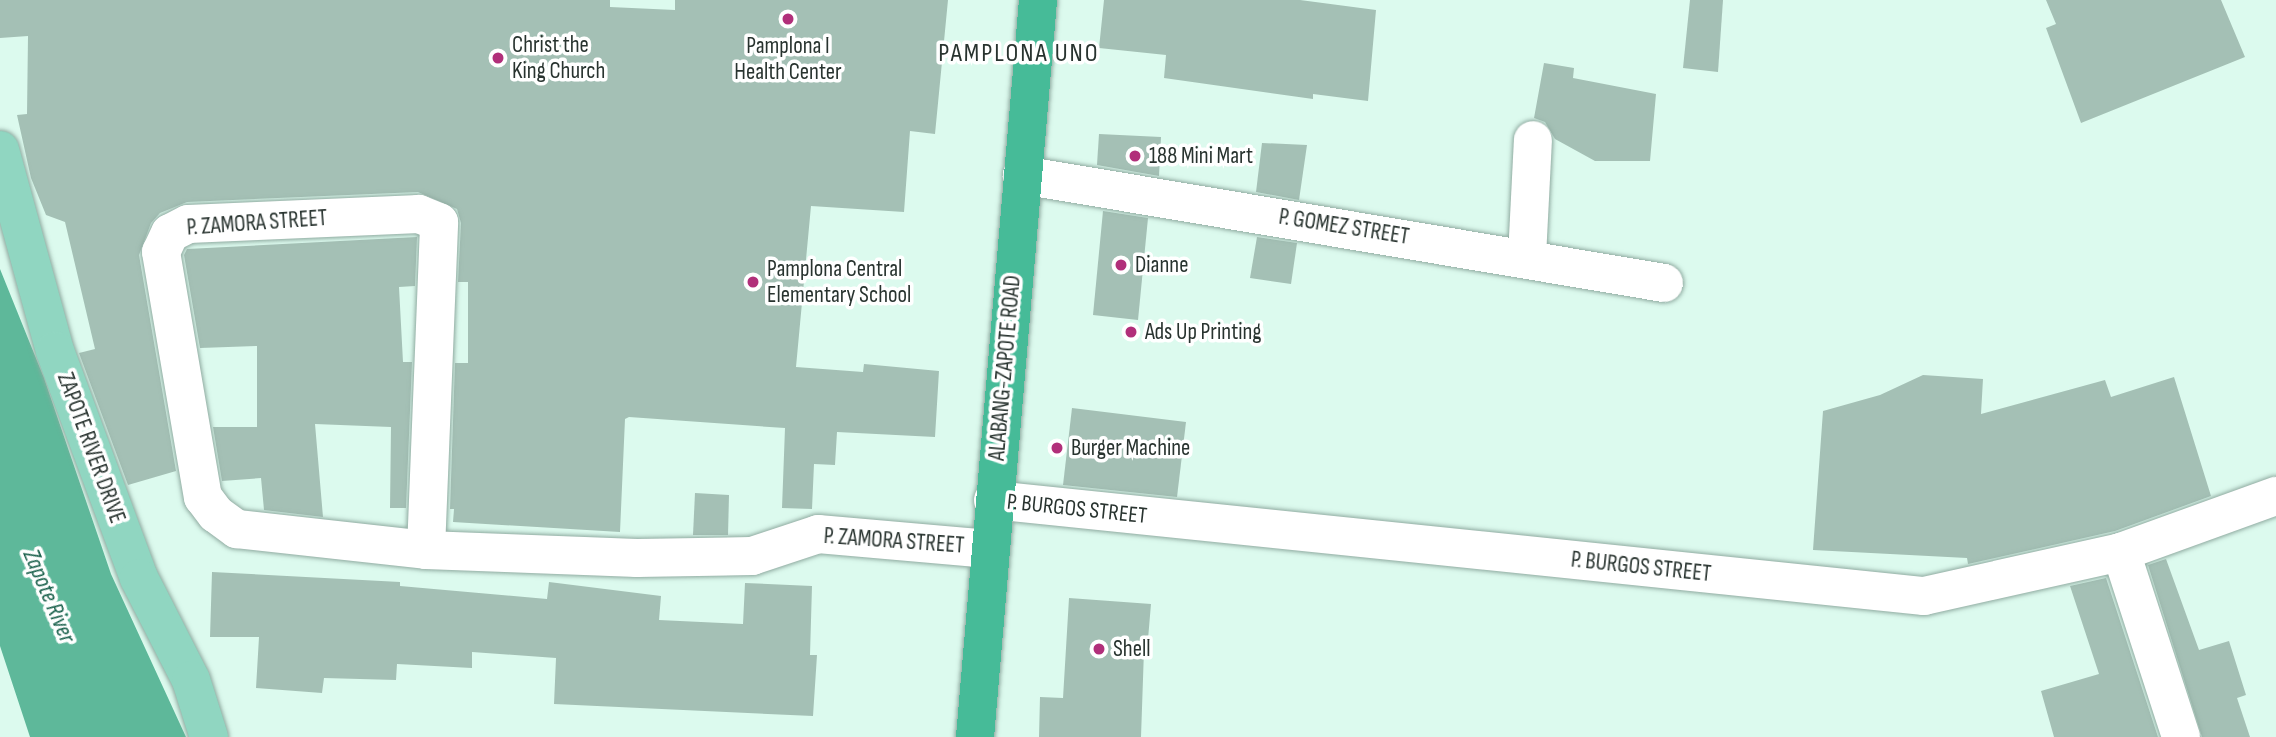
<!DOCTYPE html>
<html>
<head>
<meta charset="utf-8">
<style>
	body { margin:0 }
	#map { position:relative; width:2276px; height:737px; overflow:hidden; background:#dcfaee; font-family:"Sofia Sans Condensed",sans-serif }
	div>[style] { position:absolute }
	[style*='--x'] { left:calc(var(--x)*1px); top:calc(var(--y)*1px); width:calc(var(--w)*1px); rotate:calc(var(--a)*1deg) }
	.water>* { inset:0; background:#5eb89a }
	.building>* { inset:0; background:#a4c0b5 }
	.roads { filter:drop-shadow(0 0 2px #90aba1) drop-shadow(0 0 2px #90aba1) }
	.minor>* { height:38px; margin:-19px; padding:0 19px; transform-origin:19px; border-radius:19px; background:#fff }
	.major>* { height:38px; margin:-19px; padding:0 19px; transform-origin:19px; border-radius:19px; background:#90d6c1 }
	.highway>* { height:38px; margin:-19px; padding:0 19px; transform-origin:19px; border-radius:19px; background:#46bb98 }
	.dots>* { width:19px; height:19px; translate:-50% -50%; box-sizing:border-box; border:4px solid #fff; border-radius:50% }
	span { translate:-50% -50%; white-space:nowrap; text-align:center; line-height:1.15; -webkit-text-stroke:7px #fff; paint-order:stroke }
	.poi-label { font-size:23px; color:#28332f }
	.left { translate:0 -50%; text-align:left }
	.street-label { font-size:23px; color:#28332f }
	.water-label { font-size:24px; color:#19604b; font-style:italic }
	.quarter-label { font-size:26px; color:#28332f; letter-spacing:2px }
</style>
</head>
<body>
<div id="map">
	<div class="water">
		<i style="clip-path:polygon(0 269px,44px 378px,111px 574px,186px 737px,30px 737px,0 646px)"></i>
	</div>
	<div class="building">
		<i style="clip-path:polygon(0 0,610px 0,610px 7px,675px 10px,675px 0,948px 0,935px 134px,910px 131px,904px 212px,811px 206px,796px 367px,863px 372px,864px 364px,939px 371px,935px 437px,837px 432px,835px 465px,814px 464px,812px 509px,782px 508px,785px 428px,629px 417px,625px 419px,620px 532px,453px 522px,454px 509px,450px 509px,455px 363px,468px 363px,468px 282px,458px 282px,461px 223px,457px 209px,418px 192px,187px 202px,160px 213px,151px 223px,139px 255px,176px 471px,128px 485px,79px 353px,95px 349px,65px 222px,46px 215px,31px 178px,17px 115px,27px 114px,28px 36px,0 38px)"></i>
		<i style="clip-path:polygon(1104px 0,1300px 0,1376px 10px,1368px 101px,1313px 94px,1313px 99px,1164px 78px,1166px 55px,1099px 48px)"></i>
		<i style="clip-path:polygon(1690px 0,1723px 0,1718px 72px,1683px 68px)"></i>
		<i style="clip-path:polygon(2046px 0,2221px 0,2245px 57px,2081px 123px,2046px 28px,2056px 24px)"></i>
		<i style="clip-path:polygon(1544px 63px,1574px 68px,1573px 78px,1656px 94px,1650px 161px,1595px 161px,1555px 139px,1545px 122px,1534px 118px)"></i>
		<i style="clip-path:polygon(1099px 134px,1161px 137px,1159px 176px,1097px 165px)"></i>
		<i style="clip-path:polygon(1262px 143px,1307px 145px,1299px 200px,1256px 192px)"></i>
		<i style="clip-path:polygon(1103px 211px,1148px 218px,1138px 320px,1093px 315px)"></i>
		<i style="clip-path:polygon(417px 237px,415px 286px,399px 287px,403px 362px,412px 362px,406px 508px,390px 508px,391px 427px,315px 424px,323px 517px,264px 510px,261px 478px,222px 481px,213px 427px,257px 427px,257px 346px,200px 348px,184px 255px,187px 249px)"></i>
		<i style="clip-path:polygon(1257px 237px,1297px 243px,1291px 284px,1250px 278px)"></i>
		<i style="clip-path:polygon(1923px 375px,1983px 379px,1981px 414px,2105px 380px,2111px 397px,2174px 377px,2211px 496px,2115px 531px,1968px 564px,1967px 558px,1813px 550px,1823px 411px,1880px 395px)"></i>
		<i style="clip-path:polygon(1072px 408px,1186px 422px,1177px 497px,1063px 485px)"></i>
		<i style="clip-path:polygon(695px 493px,729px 495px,728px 535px,693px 535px)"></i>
		<i style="clip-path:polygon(2166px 559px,2199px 650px,2229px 641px,2246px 695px,2237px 698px,2250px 737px,2202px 737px,2148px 565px)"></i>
		<i style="clip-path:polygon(212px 572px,400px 582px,400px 586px,547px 599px,549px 582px,661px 596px,659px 620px,743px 624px,745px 583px,812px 586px,810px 655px,817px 655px,813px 716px,554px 704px,556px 658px,472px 652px,472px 668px,397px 664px,396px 680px,324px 678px,322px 693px,256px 688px,259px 637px,210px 637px)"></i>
		<i style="clip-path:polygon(2106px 578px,2158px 737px,2054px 737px,2041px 691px,2099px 674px,2070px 586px)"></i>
		<i style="clip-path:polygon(1069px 598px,1151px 604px,1147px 651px,1144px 650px,1141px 737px,1039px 737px,1040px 697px,1063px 698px)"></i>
	</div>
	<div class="roads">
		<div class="minor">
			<i style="--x:1022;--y:175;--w:651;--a:9.55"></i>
			<i style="--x:1527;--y:257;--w:117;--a:-87.1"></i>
			<i style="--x:993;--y:500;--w:936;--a:5.89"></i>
			<i style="--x:1924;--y:596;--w:202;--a:-12.6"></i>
			<i style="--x:2121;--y:552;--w:165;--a:-19.9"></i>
			<i style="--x:426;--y:550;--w:328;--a:-87.7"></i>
			<i style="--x:439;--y:222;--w:22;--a:-158"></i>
			<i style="--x:419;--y:214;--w:231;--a:177.5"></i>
			<i style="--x:188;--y:224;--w:20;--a:153"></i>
			<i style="--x:170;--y:233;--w:21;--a:115"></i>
			<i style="--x:161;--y:252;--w:249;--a:80.3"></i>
			<i style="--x:203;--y:497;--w:21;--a:53"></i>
			<i style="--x:216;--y:514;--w:26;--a:36"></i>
			<i style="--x:237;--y:529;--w:190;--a:6.3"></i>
			<i style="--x:426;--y:550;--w:211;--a:2.2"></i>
			<i style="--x:637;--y:558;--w:115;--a:-1"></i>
			<i style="--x:752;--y:556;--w:70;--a:-18.4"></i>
			<i style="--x:818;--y:534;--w:172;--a:5"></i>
			<i style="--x:2121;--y:552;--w:194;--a:72"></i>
		</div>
		<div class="major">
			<i style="--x:0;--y:150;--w:208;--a:74.7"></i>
			<i style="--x:55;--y:351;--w:242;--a:69.7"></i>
			<i style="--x:139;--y:578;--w:114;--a:63"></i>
			<i style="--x:191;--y:680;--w:60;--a:72.5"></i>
		</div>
		<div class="highway">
			<i style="--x:975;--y:737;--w:740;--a:-85.11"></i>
		</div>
	</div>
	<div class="dots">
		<i style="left:788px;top:19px;background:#b12f7a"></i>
		<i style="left:498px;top:58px;background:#b12f7a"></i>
		<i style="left:1135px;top:156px;background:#b12f7a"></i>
		<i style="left:1121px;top:265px;background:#b12f7a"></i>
		<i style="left:753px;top:282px;background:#b12f7a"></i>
		<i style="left:1131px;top:332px;background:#b12f7a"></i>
		<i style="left:1057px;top:448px;background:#b12f7a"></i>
		<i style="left:1099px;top:649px;background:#b12f7a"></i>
	</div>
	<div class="poi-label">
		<span class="left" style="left:512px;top:58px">Christ the<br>King Church</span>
		<span style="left:788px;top:59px">Pamplona I<br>Health Center</span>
		<span class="left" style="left:1149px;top:156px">188 Mini Mart</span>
		<span class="left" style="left:1135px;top:265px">Dianne</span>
		<span class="left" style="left:767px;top:282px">Pamplona Central<br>Elementary School</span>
		<span class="left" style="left:1145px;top:332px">Ads Up Printing</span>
		<span class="left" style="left:1071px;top:448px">Burger Machine</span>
		<span class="left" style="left:1113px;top:649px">Shell</span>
	</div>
	<div class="street-label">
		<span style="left:257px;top:223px;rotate:-4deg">P. ZAMORA STREET</span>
		<span style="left:1344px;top:227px;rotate:9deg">P. GOMEZ STREET</span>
		<span style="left:1005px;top:368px;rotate:-85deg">ALABANG-ZAPOTE ROAD</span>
		<span style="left:91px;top:448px;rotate:70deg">ZAPOTE RIVER DRIVE</span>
		<span style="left:1077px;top:509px;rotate:6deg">P. BURGOS STREET</span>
		<span style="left:894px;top:541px;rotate:4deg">P. ZAMORA STREET</span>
		<span style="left:1641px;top:567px;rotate:6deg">P. BURGOS STREET</span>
	</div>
	<div class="water-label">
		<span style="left:49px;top:596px;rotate:67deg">Zapote River</span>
	</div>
	<div class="quarter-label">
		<span style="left:1019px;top:54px">PAMPLONA UNO</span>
	</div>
</div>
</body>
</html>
